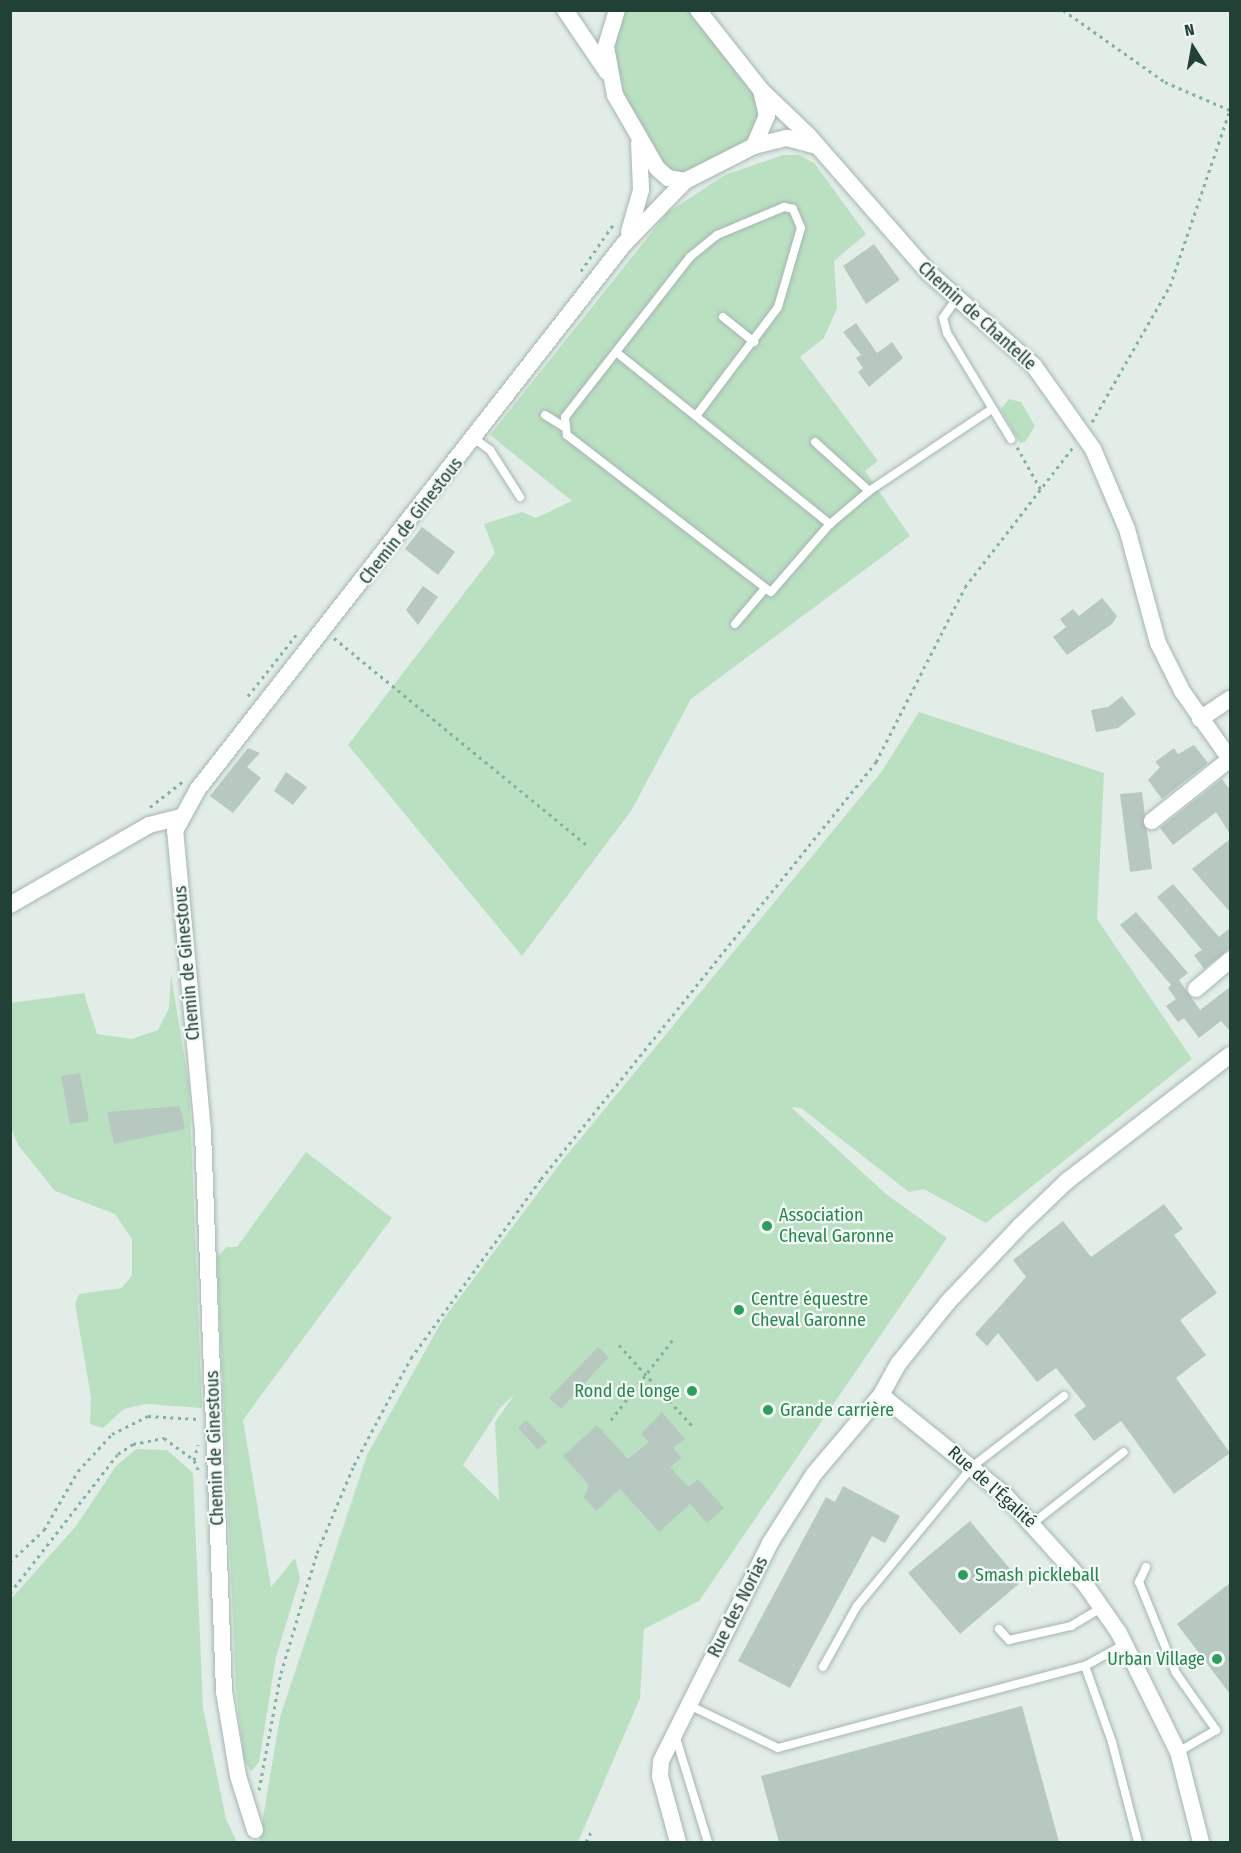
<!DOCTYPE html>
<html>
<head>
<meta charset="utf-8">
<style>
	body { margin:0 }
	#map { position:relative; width:1241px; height:1853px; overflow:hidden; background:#e2ede8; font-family:"Fira Sans Condensed",sans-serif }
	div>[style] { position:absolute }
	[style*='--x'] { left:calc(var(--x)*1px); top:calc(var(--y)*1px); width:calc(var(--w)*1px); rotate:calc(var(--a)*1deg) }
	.green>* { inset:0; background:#bae0c2 }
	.building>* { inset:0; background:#b7c8c1 }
	.path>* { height:3px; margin-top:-1.5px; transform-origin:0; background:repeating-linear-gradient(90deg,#80b3a1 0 3px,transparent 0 7.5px) }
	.roads { filter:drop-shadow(0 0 2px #a4b6af) drop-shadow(0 0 2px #a4b6af) }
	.service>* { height:8px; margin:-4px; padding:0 4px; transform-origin:4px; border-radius:4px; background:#fff }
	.minor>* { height:16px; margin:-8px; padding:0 8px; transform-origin:8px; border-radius:8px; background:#fff }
	.dots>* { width:16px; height:16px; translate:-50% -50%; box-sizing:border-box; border:3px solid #f3f9f6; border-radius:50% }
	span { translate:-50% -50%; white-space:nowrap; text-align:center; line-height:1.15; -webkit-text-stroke:4.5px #f3f9f6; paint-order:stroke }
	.street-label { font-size:18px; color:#214036 }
	.leisure-label { font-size:18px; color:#27864d }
	.left { translate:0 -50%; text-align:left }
	.right { translate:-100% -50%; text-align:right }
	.frame { position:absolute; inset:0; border:12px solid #214036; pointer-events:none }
	.north { position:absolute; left:1163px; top:18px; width:60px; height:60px; -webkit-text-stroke:4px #f3f9f6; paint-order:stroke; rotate:349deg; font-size:16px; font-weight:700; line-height:24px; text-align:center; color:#214036 }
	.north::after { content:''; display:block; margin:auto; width:21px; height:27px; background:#214036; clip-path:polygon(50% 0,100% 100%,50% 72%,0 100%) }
</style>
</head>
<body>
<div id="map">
	<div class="green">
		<i style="clip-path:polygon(623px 11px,691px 11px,755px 89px,760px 115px,750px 142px,681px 177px,664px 167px,620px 94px,612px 60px)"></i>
		<i style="clip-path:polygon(783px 155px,800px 155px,815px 164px,866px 234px,834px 261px,837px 308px,824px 338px,800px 357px,878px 461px,865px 471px,910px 536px,691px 699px,631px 811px,522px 956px,348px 745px,495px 553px,484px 524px,522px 512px,536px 518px,572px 501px,490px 435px,667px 213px,725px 175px)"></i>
		<i style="clip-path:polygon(1009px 399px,1021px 402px,1035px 426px,1025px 442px,1020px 443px,1001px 409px)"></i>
		<i style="clip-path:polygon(evenodd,919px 712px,1104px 773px,1097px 919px,1192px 1059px,986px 1223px,924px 1189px,909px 1192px,801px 1108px,791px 1107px,886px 1194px,947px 1238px,699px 1601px,644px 1629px,640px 1698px,578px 1842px,259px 1842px,280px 1717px,367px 1455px,442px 1321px,562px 1161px,882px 771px,919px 712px,515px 1394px,495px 1422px,499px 1500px,463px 1465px,500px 1408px,515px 1394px)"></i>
		<i style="clip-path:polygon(171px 975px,189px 1085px,202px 1408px,146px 1404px,124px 1409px,103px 1428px,90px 1424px,91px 1397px,75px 1304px,79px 1294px,122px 1288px,132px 1275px,132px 1239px,115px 1214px,55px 1191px,18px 1145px,11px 1128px,10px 1003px,84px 993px,97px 1034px,132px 1039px,158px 1030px,169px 1008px)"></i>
		<i style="clip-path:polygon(306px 1152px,392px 1218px,243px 1420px,271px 1587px,295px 1558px,300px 1578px,276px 1657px,259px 1762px,251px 1771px,244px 1760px,236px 1689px,217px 1257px,227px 1247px,237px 1247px)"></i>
		<i style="clip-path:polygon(136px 1449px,167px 1450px,193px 1473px,203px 1708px,226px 1819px,237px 1842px,11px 1842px,11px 1599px,76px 1526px,116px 1466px)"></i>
	</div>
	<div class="building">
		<i style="clip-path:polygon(874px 244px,900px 280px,866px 304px,843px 266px)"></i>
		<i style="clip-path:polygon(856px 323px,877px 353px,892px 342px,903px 358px,869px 387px,858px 372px,863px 368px,856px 358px,861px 355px,843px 332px)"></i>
		<i style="clip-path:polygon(422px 527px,455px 552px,438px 575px,405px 549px)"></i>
		<i style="clip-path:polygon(423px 586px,438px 597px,418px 625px,406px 610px)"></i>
		<i style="clip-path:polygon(1102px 598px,1117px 616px,1112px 624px,1067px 655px,1053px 637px,1066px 627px,1060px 619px,1073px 609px,1079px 616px)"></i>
		<i style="clip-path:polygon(1122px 696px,1136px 714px,1118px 728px,1096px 732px,1091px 710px,1108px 707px)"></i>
		<i style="clip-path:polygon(1194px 745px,1208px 763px,1162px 799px,1148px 780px,1160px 767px,1155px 762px,1174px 748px,1178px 754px)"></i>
		<i style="clip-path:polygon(248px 748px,260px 753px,247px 767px,261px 778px,233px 813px,210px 796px)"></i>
		<i style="clip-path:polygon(286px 772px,307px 787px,293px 805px,274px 791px)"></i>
		<i style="clip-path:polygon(1222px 779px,1230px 790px,1230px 834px,1216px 812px,1173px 845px,1160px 828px)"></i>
		<i style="clip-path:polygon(1142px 792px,1152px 869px,1130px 872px,1120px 794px)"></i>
		<i style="clip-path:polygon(1230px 839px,1230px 912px,1192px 869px)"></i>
		<i style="clip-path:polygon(1173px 884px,1219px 937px,1230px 928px,1230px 948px,1204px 969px,1194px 955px,1202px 950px,1157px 897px)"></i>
		<i style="clip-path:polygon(1136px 912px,1188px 973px,1179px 980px,1200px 1010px,1230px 987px,1230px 1031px,1221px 1021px,1199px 1038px,1184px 1018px,1178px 1022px,1166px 1006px,1176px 999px,1168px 988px,1171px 985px,1120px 925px)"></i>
		<i style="clip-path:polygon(80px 1073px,89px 1121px,70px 1124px,61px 1076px)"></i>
		<i style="clip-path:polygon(180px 1106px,185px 1129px,114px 1144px,107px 1112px)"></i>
		<i style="clip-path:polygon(1164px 1204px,1183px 1229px,1174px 1235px,1217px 1293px,1180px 1320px,1206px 1355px,1176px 1378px,1230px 1453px,1174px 1494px,1121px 1421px,1094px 1441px,1074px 1415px,1086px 1406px,1056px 1368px,1037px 1382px,998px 1333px,987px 1346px,975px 1334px,1026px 1277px,1013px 1260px,1063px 1221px,1091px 1257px)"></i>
		<i style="clip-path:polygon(598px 1347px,609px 1357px,561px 1409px,549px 1398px)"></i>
		<i style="clip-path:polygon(662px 1412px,685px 1439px,673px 1448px,682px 1458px,670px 1467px,688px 1487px,698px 1479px,724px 1508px,707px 1523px,690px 1504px,659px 1532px,620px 1489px,596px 1511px,584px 1497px,589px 1485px,563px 1456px,597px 1425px,628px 1459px,649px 1442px,641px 1434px)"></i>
		<i style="clip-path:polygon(526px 1420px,547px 1442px,538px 1450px,518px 1428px)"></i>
		<i style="clip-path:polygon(843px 1486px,900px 1516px,885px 1543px,872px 1536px,790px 1688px,738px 1661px,826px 1497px,835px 1502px)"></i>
		<i style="clip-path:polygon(970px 1521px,1021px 1582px,960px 1634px,908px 1573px)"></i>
		<i style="clip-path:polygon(1230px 1583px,1230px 1694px,1177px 1624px)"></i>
		<i style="clip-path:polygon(1022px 1706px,1059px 1842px,779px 1842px,761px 1776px)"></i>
	</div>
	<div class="path">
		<i style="--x:1063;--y:10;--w:125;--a:35.2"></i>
		<i style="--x:1165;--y:82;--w:71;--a:23.3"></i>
		<i style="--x:581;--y:271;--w:60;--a:-55.2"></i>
		<i style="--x:1092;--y:422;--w:157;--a:-60.2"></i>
		<i style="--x:1170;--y:286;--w:186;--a:-71.2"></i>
		<i style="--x:1017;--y:447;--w:49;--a:60.8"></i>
		<i style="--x:334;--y:638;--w:327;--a:39.3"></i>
		<i style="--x:248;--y:696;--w:78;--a:-51.8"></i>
		<i style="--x:150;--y:807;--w:41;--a:-38"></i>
		<i style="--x:619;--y:1345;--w:112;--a:47.9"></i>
		<i style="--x:611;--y:1420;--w:103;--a:-52.5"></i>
		<i style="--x:194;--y:1460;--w:16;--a:-75"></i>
		<i style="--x:10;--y:1562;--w:47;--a:-43.3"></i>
		<i style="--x:44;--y:1530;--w:68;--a:-60"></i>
		<i style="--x:78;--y:1471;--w:50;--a:-47.4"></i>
		<i style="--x:112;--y:1434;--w:40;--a:-26.6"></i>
		<i style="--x:148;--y:1416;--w:50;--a:3.4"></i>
		<i style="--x:10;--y:1593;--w:176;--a:-52.2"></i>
		<i style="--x:118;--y:1454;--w:18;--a:-34"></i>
		<i style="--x:133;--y:1444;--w:32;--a:-11"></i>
		<i style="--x:164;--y:1438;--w:37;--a:36"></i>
		<i style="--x:194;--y:1460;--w:13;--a:67"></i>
		<i style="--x:259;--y:1790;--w:119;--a:-79.4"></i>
		<i style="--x:281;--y:1673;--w:125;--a:-73.3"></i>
		<i style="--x:317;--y:1553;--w:95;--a:-67.2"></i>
		<i style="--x:354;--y:1465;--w:121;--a:-62"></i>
		<i style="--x:411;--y:1358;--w:221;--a:-54"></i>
		<i style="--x:541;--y:1179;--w:535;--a:-51.22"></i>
		<i style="--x:876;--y:762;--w:196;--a:-63"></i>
		<i style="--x:965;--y:587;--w:178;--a:-52.3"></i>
		<i style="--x:586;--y:1842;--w:11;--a:-63"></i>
	</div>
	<div class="roads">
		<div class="service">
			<i style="--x:957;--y:298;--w:24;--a:125"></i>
			<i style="--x:943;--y:318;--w:16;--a:75"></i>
			<i style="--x:947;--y:333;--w:124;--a:58.9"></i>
			<i style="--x:723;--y:317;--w:40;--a:39"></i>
			<i style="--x:616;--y:352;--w:275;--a:38.8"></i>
			<i style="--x:545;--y:415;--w:22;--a:32"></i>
			<i style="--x:696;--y:416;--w:136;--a:-53"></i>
			<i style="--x:778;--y:307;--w:82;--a:-73.8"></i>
			<i style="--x:801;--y:228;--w:21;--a:-113"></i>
			<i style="--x:793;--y:209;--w:9;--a:-167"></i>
			<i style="--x:784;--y:207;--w:73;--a:157.3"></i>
			<i style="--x:717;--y:235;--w:35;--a:141"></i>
			<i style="--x:690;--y:257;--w:203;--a:128"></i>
			<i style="--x:565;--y:417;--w:18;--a:84"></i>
			<i style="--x:567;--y:435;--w:257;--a:37.6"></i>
			<i style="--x:771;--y:592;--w:90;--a:-49.1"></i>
			<i style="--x:830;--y:524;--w:51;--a:-40.2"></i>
			<i style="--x:869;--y:491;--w:148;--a:-33.7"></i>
			<i style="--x:475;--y:439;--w:19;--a:36"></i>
			<i style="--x:490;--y:450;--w:56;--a:57.4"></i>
			<i style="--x:815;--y:442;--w:73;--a:42.2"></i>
			<i style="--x:735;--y:624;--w:43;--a:-49.7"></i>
			<i style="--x:1033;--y:1523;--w:115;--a:-38"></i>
			<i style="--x:1146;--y:1567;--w:17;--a:115"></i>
			<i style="--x:1139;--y:1582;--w:98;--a:67.9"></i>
			<i style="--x:1176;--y:1673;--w:70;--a:54.9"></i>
			<i style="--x:1216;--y:1730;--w:44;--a:149.9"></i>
			<i style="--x:999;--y:1629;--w:15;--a:48"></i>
			<i style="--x:1009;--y:1640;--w:64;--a:-12.7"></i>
			<i style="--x:1071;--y:1626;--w:35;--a:-31"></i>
			<i style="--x:1085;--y:1666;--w:81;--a:70.4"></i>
			<i style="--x:1112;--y:1742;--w:103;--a:75.4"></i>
			<i style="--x:823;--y:1667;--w:70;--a:-60.9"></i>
			<i style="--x:857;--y:1606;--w:182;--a:-50.4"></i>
			<i style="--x:973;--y:1466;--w:115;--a:-37.6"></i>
			<i style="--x:689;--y:1705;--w:99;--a:25.8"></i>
			<i style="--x:778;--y:1748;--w:318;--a:-15"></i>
			<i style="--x:1085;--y:1666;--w:46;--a:-28.8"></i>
			<i style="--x:675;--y:1735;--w:112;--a:72.9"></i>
		</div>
		<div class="minor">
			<i style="--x:565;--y:10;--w:75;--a:55.9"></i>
			<i style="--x:617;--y:10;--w:39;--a:107"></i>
			<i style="--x:606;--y:47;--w:49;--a:79.4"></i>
			<i style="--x:615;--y:95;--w:84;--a:60.1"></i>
			<i style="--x:657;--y:168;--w:15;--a:42"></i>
			<i style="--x:668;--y:178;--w:17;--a:10"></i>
			<i style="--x:685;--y:181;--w:77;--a:-26.9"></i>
			<i style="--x:754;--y:146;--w:33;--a:-67"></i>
			<i style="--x:767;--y:116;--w:27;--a:-103"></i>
			<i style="--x:761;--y:90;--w:102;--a:-128.2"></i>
			<i style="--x:761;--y:90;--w:65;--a:43.8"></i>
			<i style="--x:808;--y:135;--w:184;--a:48.8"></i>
			<i style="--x:929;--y:273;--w:140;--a:41.5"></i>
			<i style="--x:1034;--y:366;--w:102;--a:54.6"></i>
			<i style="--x:1093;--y:449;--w:87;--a:67"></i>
			<i style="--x:1127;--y:529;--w:118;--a:74.8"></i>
			<i style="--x:1158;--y:643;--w:54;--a:63.4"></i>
			<i style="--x:1182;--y:691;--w:83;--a:54.8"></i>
			<i style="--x:1230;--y:759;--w:100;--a:141.5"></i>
			<i style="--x:754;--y:146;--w:34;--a:-14"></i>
			<i style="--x:787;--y:138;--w:28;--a:15"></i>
			<i style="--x:629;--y:232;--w:44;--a:-74.1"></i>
			<i style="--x:641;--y:190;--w:47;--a:-92.4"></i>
			<i style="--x:1200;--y:719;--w:36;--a:-34"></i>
			<i style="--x:10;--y:905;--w:160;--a:-29.9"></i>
			<i style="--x:149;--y:825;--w:33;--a:-14"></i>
			<i style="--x:1196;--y:989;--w:45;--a:-40.5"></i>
			<i style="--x:255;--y:1830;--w:57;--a:-107.5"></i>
			<i style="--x:238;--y:1776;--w:86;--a:-99.4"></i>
			<i style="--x:224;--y:1691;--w:560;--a:-92.15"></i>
			<i style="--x:203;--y:1131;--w:301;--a:-95.3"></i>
			<i style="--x:175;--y:831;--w:48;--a:-61.3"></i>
			<i style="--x:198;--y:789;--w:692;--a:-51.99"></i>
			<i style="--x:624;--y:244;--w:88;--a:-45.9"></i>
			<i style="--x:678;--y:1842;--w:68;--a:-105.3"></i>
			<i style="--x:660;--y:1776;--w:15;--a:-86"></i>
			<i style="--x:661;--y:1761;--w:244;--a:-63.4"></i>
			<i style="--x:770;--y:1543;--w:82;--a:-57.5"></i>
			<i style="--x:814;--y:1474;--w:104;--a:-49.7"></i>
			<i style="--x:1201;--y:1842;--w:93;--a:-104.3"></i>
			<i style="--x:1178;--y:1752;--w:133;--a:-116.4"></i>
			<i style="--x:1119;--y:1633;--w:60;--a:-124.8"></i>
			<i style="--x:1085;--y:1584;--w:120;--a:-132"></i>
			<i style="--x:1005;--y:1495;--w:159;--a:-141.1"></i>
			<i style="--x:881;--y:1395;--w:37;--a:-61"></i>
			<i style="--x:899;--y:1363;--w:78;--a:-51.2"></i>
			<i style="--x:948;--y:1302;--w:105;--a:-46.5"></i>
			<i style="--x:1020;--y:1226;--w:65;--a:-43.8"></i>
			<i style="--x:1067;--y:1181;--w:206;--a:-37.7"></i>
		</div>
	</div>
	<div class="dots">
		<i style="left:767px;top:1226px;background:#2e9e5b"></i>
		<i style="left:739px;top:1310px;background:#2e9e5b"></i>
		<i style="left:692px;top:1391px;background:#2e9e5b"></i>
		<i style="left:768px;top:1410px;background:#2e9e5b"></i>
		<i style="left:963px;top:1575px;background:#2e9e5b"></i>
		<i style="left:1217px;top:1659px;background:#2e9e5b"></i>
	</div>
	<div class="street-label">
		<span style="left:977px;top:316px;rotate:42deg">Chemin de Chantelle</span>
		<span style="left:411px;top:521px;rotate:-52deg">Chemin de Ginestous</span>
		<span style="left:187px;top:963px;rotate:-95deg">Chemin de Ginestous</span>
		<span style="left:215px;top:1448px;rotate:-92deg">Chemin de Ginestous</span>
		<span style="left:992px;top:1487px;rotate:42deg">Rue de l'Égalité</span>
		<span style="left:738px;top:1607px;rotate:-63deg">Rue des Norias</span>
	</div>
	<div class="leisure-label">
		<span class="left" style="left:779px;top:1226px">Association<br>Cheval Garonne</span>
		<span class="left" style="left:751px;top:1310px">Centre équestre<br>Cheval Garonne</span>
		<span class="right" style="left:680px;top:1391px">Rond de longe</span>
		<span class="left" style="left:780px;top:1410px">Grande carrière</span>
		<span class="left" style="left:975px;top:1575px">Smash pickleball</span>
		<span class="right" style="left:1205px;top:1659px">Urban Village</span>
	</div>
	<div class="frame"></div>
	<div class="north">N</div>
</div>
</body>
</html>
